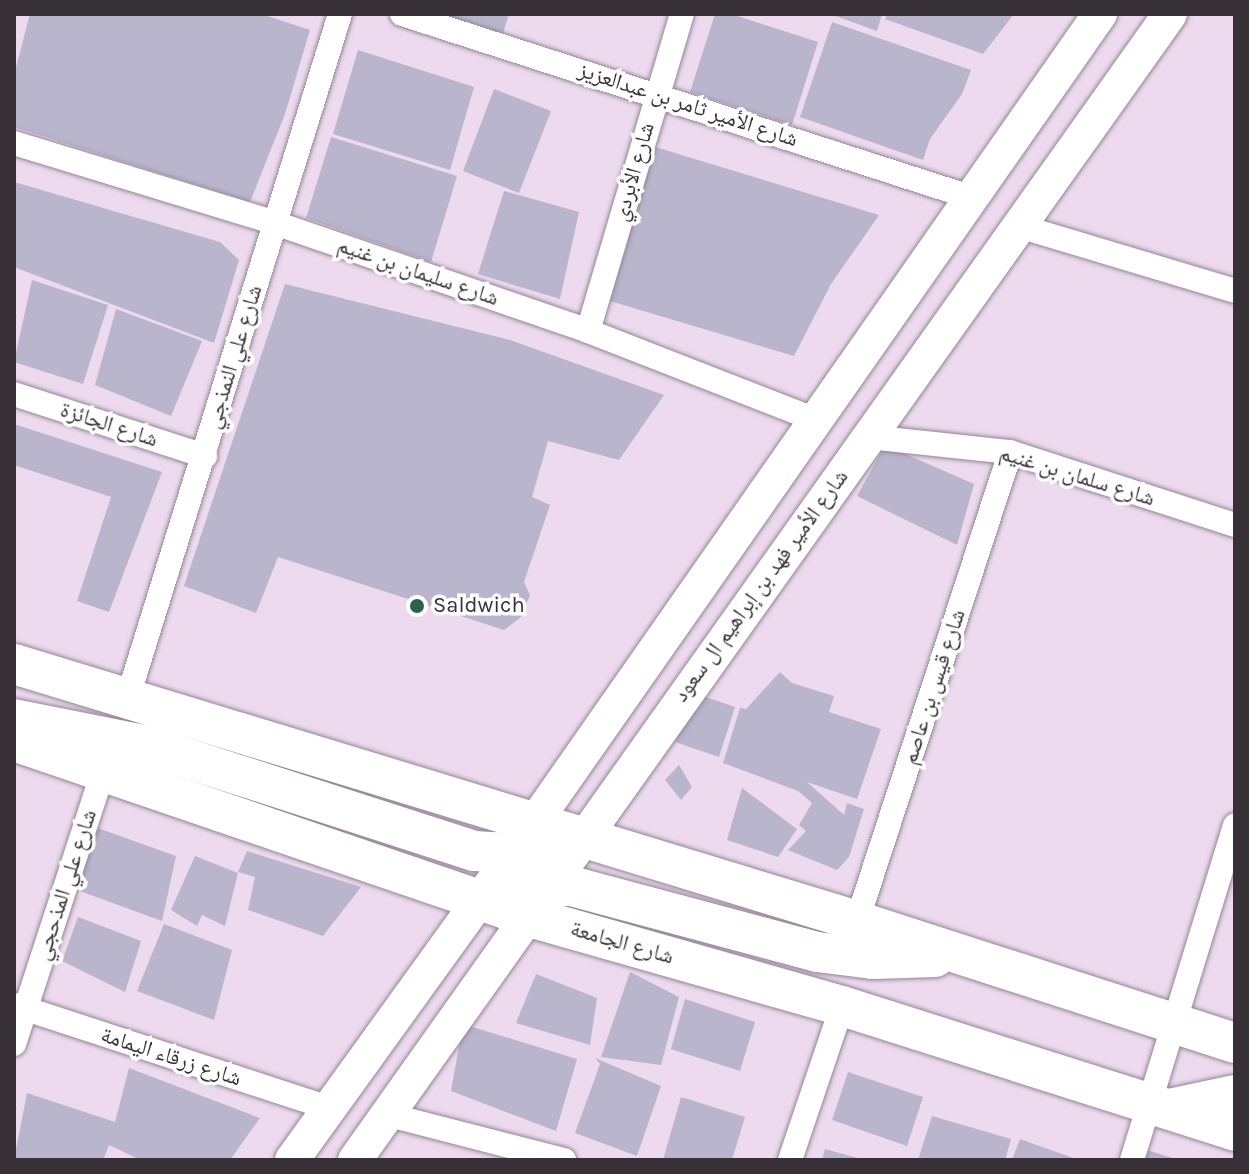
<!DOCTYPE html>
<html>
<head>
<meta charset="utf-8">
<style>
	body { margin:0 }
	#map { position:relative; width:1249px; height:1174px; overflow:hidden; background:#eddaef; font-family:Karla,"Noto Naskh Arabic",sans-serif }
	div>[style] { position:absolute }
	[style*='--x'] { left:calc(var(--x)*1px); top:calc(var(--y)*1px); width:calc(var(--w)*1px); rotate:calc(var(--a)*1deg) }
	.building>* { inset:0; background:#b8b5cd }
	.roads { filter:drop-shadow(0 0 2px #958597) drop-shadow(0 0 2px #958597) }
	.minor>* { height:24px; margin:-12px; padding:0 12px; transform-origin:12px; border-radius:12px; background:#fff }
	.secondary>* { height:34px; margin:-17px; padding:0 17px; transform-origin:17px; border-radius:17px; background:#fff }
	.primary>* { height:40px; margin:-20px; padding:0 20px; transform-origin:20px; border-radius:20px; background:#fff }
	.dots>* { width:22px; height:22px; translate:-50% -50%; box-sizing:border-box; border:4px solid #fff; border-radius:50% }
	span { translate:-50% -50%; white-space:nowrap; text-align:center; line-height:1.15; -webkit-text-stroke:7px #fff; paint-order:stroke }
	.street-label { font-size:22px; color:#373037 }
	.poi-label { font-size:22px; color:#373037 }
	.left { translate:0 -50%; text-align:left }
	.frame { position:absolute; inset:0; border:16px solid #373037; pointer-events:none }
</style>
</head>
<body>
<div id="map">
	<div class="building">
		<i style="clip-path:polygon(30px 14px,261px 14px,310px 30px,285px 114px,250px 202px,14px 127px,14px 75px)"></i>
		<i style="clip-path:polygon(438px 14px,509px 14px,502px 36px)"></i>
		<i style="clip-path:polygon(715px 14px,731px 14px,818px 42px,792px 125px,690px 92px)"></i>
		<i style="clip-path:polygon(830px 14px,882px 14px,877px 31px)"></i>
		<i style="clip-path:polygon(887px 14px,1014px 14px,983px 54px,885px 19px)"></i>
		<i style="clip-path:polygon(832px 22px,971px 70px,962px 94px,930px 139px,923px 160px,800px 117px)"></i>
		<i style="clip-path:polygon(358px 50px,474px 87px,450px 170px,333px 134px)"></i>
		<i style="clip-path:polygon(494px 89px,551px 111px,519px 193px,463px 171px)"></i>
		<i style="clip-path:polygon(331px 137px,457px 176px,431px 262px,306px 218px)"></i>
		<i style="clip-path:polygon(652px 146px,879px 215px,831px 284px,794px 356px,610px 301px)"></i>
		<i style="clip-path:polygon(14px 182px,220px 242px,239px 260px,214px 343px,14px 267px)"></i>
		<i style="clip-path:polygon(504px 191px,579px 212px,560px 299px,478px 274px)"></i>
		<i style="clip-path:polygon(32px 280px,108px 305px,83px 384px,14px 362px)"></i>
		<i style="clip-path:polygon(285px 284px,510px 340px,664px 395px,619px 460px,548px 441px,532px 497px,550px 505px,524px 582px,530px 595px,521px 617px,504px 630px,278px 557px,256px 613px,184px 586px)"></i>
		<i style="clip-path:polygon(116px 309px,202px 341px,171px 416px,95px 385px)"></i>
		<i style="clip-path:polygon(14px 424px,162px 472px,109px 612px,77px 601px,111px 497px,14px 465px)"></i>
		<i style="clip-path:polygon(885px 445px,974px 484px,957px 545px,857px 496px)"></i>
		<i style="clip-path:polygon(780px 672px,792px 683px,834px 696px,829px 712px,881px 729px,857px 799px,807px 782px,844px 815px,847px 803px,864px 809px,849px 857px,837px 870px,788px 850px,806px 831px,799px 825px,812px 803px,798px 791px,723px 763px,740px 708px,746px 709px)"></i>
		<i style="clip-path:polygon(691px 692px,735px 707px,719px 757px,675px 742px)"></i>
		<i style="clip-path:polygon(679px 765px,692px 787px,681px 800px,665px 780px)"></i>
		<i style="clip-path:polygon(742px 788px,797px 829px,778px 857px,727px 840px)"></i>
		<i style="clip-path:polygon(92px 826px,176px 856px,162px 921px,77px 890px)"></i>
		<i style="clip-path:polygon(247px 851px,361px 887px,323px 936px,248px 910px,255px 877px,238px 872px)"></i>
		<i style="clip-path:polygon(195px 856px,238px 873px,225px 926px,202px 915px,197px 926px,171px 910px)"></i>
		<i style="clip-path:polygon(78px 917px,141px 941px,125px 992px,62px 961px)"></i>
		<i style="clip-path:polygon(164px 924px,232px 950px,214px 1020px,137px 991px)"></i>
		<i style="clip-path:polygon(630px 972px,679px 997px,661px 1065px,601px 1057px)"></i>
		<i style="clip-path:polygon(536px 974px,597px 998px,590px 1045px,516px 1023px)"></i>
		<i style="clip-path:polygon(685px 999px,755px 1022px,740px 1071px,671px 1049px)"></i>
		<i style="clip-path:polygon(463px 1024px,577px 1059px,556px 1131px,451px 1091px)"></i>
		<i style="clip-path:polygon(595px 1058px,661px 1086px,637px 1156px,575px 1133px,600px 1064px)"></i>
		<i style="clip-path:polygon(129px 1068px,260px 1118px,230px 1160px,141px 1160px,109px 1145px,103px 1160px,14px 1160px,27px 1093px,115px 1122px)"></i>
		<i style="clip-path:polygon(848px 1072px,923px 1097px,907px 1146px,832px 1120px)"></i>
		<i style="clip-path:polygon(681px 1097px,745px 1117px,732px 1160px,663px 1160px)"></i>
		<i style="clip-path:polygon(932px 1116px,1011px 1139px,1005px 1160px,918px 1160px)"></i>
		<i style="clip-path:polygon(1020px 1139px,1079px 1160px,1012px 1160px)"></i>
		<i style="clip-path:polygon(825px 1149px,861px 1159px,861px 1160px,822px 1160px)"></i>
		<i style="clip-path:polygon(1147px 1150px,1176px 1159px,1176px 1160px,1143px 1160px)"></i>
	</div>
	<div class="roads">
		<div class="minor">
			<i style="--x:402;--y:14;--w:600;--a:17.86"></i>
			<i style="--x:14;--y:143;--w:273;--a:17"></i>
			<i style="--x:275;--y:223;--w:331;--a:19"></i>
			<i style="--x:588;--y:331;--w:245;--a:21.3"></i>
			<i style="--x:1022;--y:227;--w:222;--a:16.7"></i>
			<i style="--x:588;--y:331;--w:331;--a:-73.5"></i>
			<i style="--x:14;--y:394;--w:201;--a:18"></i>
			<i style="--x:869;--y:437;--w:142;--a:6.1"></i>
			<i style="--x:1010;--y:452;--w:237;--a:18"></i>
			<i style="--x:127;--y:700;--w:718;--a:-72.75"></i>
			<i style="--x:857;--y:921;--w:493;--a:-71.9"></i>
			<i style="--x:14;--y:1005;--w:331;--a:18.1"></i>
			<i style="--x:14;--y:1044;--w:287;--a:-71.9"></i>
			<i style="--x:385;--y:1114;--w:185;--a:14.4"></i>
			<i style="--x:790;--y:1160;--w:163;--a:-71.3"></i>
			<i style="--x:1132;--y:1160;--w:350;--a:-72.9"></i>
		</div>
		<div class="secondary">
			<i style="--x:292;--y:1160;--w:375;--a:-54.2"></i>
			<i style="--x:511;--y:856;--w:1028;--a:-55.03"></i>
			<i style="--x:355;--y:1160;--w:1406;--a:-54.58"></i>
		</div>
		<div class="primary">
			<i style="--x:14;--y:664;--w:881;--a:16.95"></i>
			<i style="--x:857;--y:921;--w:397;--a:17.9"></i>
			<i style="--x:14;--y:719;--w:138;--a:11.3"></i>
			<i style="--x:149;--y:746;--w:342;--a:17.9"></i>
			<i style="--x:474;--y:851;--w:61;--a:2.8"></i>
			<i style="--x:535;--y:854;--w:48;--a:-18.1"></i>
			<i style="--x:14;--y:741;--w:541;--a:18.87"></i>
			<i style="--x:526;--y:916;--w:329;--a:15.9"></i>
			<i style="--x:842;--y:1006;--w:412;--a:17.6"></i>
			<i style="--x:480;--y:899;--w:47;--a:-16.1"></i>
			<i style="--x:525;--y:886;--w:46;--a:0"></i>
			<i style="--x:571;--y:886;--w:255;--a:15"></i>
			<i style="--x:817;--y:952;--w:56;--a:7.1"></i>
			<i style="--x:873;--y:959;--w:62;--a:-1.8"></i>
			<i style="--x:1169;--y:1109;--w:67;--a:-12"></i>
		</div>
	</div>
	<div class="dots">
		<i style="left:417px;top:606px;background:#2b634a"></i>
	</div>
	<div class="street-label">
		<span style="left:688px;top:105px;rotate:18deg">شارع الأمير ثامر بن عبدالعزيز</span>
		<span style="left:634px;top:172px;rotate:-74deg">شارع الأبردي</span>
		<span style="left:418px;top:272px;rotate:19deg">شارع سليمان بن غنيم</span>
		<span style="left:234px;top:357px;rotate:-73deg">شارع علي النمذجي</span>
		<span style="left:109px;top:425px;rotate:18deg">شارع الجائزة</span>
		<span style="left:1077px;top:476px;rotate:17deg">شارع سلمان بن غنيم</span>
		<span style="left:761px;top:586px;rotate:-54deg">شارع الأمير فهد بن إبراهيم ال سعود</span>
		<span style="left:934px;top:687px;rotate:-72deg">شارع قيس بن عاصم</span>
		<span style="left:66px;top:885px;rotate:-72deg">شارع علي المذحجي</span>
		<span style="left:622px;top:943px;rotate:16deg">شارع الجامعة</span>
		<span style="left:171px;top:1057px;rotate:18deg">شارع زرقاء اليمامة</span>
	</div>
	<div class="poi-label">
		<span class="left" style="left:433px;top:606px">Saldwich</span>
	</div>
	<div class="frame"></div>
</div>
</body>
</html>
